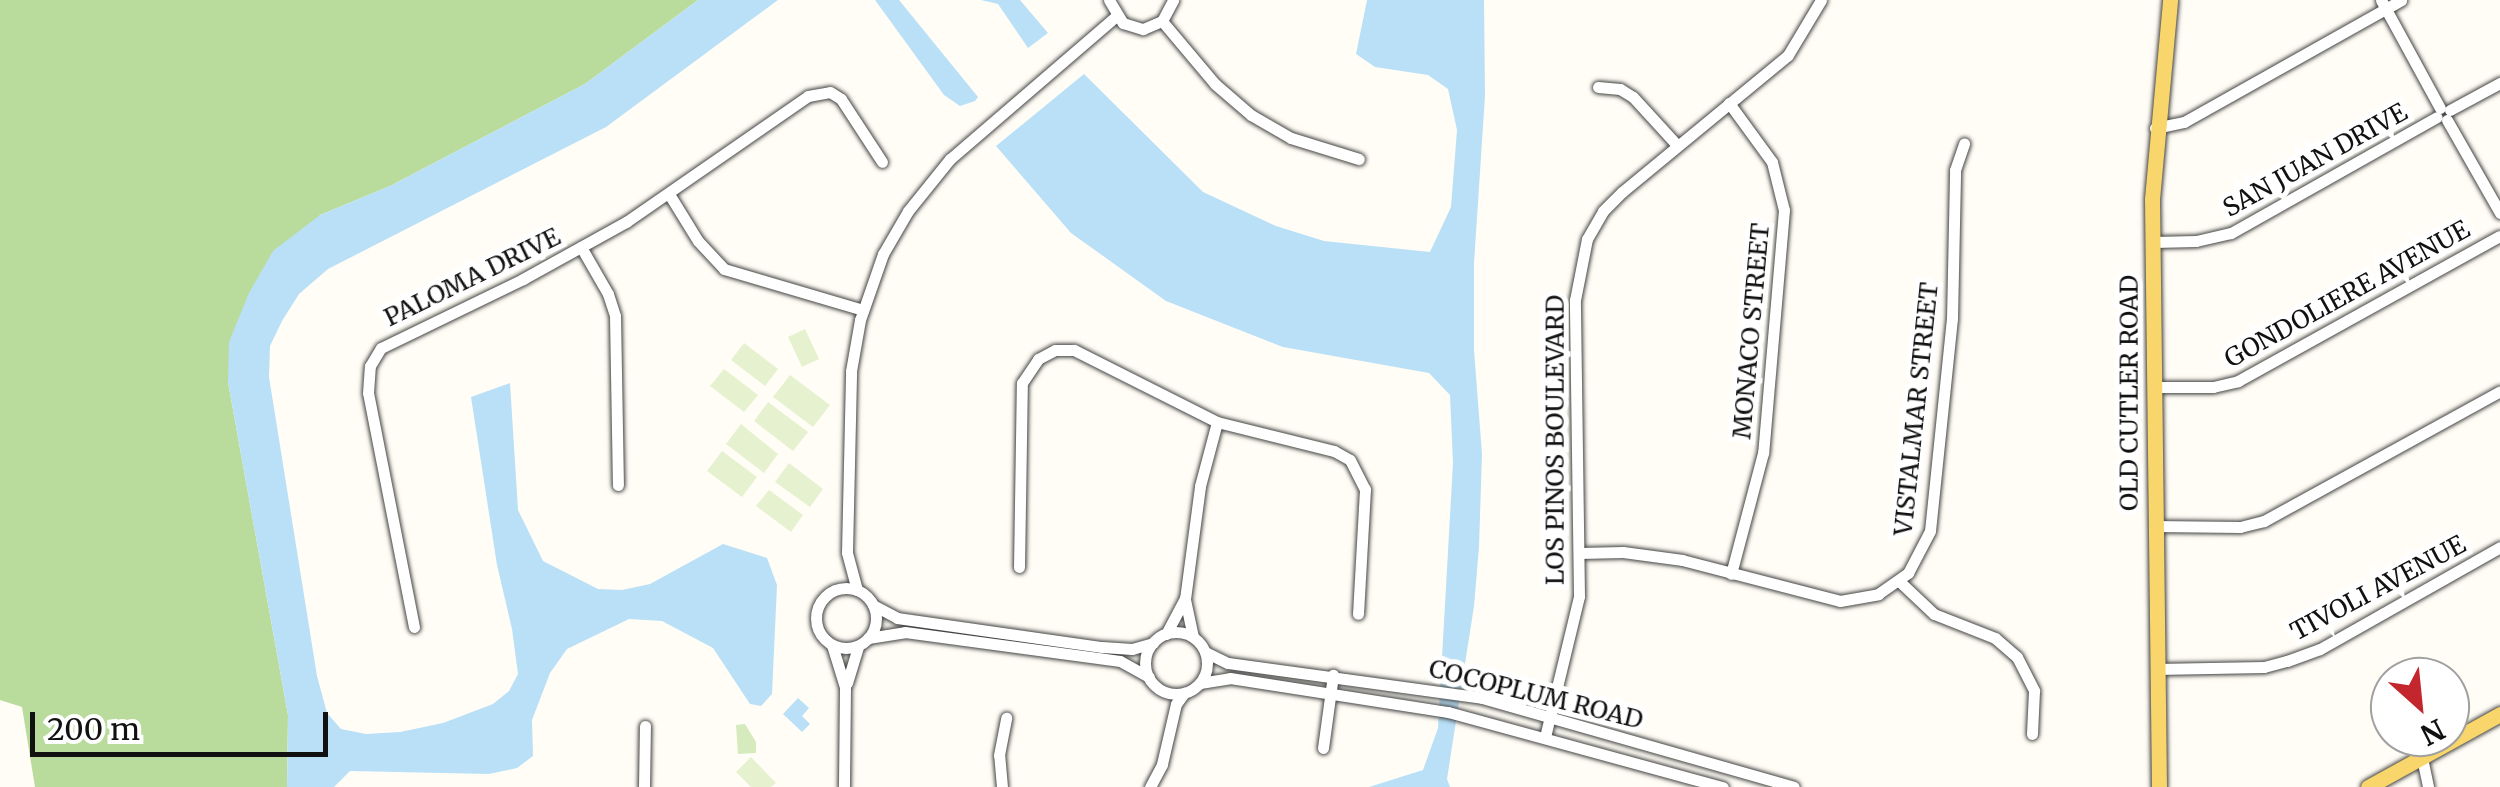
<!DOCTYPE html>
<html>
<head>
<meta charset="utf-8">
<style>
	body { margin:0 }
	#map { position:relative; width:2500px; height:787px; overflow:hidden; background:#fffdf5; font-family:Merriweather,serif }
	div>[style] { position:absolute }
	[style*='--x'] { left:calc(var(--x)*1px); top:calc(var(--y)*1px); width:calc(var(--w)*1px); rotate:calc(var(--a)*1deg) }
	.green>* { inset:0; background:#d5ebbd }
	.forest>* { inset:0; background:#b9dc9c }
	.pitch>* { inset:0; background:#e6f2cf }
	.water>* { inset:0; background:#b9e0f7 }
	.roads { filter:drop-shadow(0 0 2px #444) drop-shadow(0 0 2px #444) }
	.minor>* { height:11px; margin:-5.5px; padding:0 5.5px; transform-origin:5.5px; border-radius:5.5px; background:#fff }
	.minor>.ring { margin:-5.5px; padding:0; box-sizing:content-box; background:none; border:11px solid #fff; border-radius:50% }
	.major>* { height:15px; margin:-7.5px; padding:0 7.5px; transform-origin:7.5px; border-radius:7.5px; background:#f9d66b }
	span { translate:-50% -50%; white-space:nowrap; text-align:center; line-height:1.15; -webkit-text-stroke:10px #fff; paint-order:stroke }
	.street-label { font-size:25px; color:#111 }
	.north { position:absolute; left:2370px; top:657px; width:100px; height:100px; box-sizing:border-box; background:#fff; border:2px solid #a0a0a0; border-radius:50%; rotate:153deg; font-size:28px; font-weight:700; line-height:40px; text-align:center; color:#111 }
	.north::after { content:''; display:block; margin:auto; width:35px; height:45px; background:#c4262e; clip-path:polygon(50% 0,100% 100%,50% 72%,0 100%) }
	.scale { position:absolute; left:30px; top:712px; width:298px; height:45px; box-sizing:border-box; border:5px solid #111; border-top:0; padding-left:12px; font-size:30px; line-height:35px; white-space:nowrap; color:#111; -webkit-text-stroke:8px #fff; paint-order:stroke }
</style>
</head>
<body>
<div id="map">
	<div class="green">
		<i style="clip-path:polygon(745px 724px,756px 742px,756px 753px,738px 754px,736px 725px)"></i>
	</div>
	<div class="forest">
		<i style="clip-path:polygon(0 0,698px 0,585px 84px,390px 186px,320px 215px,228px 382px,288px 715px,287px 787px,35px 787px,22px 707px,0 700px)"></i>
	</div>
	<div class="pitch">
		<i style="clip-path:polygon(805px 329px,819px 359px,802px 367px,788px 337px)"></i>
		<i style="clip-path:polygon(744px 343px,778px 369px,765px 386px,731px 360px)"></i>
		<i style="clip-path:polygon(724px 369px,758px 395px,744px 412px,710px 386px)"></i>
		<i style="clip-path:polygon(790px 375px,830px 405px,813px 427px,773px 397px)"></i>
		<i style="clip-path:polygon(768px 402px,808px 432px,793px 451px,754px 421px)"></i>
		<i style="clip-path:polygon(741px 424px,778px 454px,764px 473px,726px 444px)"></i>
		<i style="clip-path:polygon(722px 451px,757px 477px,742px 497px,707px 471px)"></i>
		<i style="clip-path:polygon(789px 463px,823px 489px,810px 507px,775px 482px)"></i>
		<i style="clip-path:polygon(769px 490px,803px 515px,791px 532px,756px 506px)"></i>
		<i style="clip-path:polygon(751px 757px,776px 783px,771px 787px,751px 787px,736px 772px)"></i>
	</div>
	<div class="water">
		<i style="clip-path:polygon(698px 0,778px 0,606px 127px,328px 269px,299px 294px,282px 321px,270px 346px,269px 377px,317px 676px,327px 713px,341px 729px,366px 734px,400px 732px,443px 723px,493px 704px,509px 691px,518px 674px,512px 629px,497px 565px,471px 397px,510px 383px,518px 510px,543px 561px,598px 589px,622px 590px,650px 584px,723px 544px,767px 558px,777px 585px,772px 694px,761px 706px,750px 704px,713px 648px,662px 621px,629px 619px,567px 649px,550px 673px,532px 720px,533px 756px,517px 768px,489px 774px,350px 771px,334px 787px,287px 787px,288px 715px,228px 382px,229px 342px,249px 293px,273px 251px,320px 215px,390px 186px,585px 84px)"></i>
		<i style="clip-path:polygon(875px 0,899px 0,978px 97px,975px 101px,960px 106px,944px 95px)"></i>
		<i style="clip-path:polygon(981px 0,1020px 0,1048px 33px,1028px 48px,998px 4px)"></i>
		<i style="clip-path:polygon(1367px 0,1484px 0,1485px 96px,1474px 263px,1474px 350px,1482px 454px,1479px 547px,1474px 606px,1447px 779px,1450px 787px,1369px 787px,1423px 770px,1438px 728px,1453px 463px,1450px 395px,1429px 373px,1283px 347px,1166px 301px,1071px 233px,996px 146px,1084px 74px,1203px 192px,1276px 226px,1324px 241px,1430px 252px,1451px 207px,1457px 130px,1448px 89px,1428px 75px,1375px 67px,1356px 54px)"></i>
		<i style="clip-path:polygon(798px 698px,809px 708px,802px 716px,810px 724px,802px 732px,783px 714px)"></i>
	</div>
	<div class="roads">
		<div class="minor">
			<i style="--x:1109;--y:0;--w:27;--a:59"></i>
			<i style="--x:1123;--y:23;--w:21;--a:17"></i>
			<i style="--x:1143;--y:29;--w:21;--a:-23"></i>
			<i style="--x:1162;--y:21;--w:24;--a:-62"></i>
			<i style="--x:2381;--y:0;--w:123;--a:61.4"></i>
			<i style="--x:1162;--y:21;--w:82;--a:49.9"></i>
			<i style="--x:1215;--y:84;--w:48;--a:40.7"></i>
			<i style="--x:1251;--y:115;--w:46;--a:29.9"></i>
			<i style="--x:1291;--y:138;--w:71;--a:17.2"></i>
			<i style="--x:1598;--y:87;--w:22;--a:5"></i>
			<i style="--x:1620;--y:89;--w:15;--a:32"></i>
			<i style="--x:1633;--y:97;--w:65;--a:47.5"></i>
			<i style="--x:1729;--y:103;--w:73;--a:53.9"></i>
			<i style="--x:1772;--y:162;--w:49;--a:76"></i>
			<i style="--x:1784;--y:210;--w:244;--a:94.9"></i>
			<i style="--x:1763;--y:453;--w:125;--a:104.8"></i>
			<i style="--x:2450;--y:110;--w:57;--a:-28.4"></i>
			<i style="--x:2447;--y:120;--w:107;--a:60.3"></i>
			<i style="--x:2155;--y:128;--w:30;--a:-12"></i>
			<i style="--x:2184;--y:122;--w:249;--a:-29.3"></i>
			<i style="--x:669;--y:194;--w:55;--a:58.3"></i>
			<i style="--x:698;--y:241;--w:38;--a:47"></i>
			<i style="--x:724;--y:269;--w:145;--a:16.4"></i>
			<i style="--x:2153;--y:242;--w:43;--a:-1.3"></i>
			<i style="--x:2196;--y:241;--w:36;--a:-13"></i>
			<i style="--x:2231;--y:233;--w:236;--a:-29.4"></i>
			<i style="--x:581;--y:247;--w:54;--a:60.1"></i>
			<i style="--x:608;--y:294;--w:23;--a:72"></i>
			<i style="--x:615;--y:316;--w:169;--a:89"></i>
			<i style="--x:2155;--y:387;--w:58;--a:0"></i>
			<i style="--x:2213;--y:387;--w:26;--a:-13"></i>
			<i style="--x:2238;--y:381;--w:299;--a:-29"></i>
			<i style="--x:2154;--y:526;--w:86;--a:0.7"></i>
			<i style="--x:2240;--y:527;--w:25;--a:-14"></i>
			<i style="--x:2264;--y:521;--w:269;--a:-28.8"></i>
			<i style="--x:1579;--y:553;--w:44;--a:-1.3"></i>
			<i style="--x:1623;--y:552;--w:60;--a:7.7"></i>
			<i style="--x:1682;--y:560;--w:163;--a:14.5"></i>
			<i style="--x:1840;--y:601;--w:39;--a:-10"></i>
			<i style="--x:1878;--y:594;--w:37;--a:-35"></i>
			<i style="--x:1908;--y:573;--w:47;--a:-62.4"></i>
			<i style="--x:1930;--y:531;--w:213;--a:-84.1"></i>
			<i style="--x:1952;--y:319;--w:149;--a:-88.8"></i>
			<i style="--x:1955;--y:170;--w:28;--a:-71"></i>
			<i style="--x:1019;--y:567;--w:184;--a:-89.1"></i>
			<i style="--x:1022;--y:383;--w:29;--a:-56"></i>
			<i style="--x:1038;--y:359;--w:19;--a:-28"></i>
			<i style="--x:1055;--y:350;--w:19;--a:0"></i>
			<i style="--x:1074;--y:350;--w:160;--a:26.7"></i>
			<i style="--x:1217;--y:422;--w:121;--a:13.9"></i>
			<i style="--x:1334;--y:451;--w:18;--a:29"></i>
			<i style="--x:1350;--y:460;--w:33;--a:63"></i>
			<i style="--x:1365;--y:489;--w:125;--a:93.2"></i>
			<i style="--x:1899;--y:581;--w:48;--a:43.3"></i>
			<i style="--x:1934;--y:614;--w:66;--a:21.5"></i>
			<i style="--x:1995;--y:638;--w:29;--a:41"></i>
			<i style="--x:2017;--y:657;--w:38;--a:63"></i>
			<i style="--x:2034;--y:691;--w:43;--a:92.7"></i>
			<i class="ring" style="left:816px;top:588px;width:49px;height:49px"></i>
			<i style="--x:857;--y:590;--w:39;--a:-105"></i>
			<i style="--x:847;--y:552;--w:181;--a:-88.7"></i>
			<i style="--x:851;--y:371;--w:52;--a:-80"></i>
			<i style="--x:860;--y:320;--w:70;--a:-70.8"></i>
			<i style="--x:883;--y:254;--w:50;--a:-59.8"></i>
			<i style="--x:908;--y:211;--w:67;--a:-51.1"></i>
			<i style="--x:950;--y:159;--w:219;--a:-40.7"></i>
			<i style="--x:873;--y:605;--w:27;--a:28"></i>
			<i style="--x:897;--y:618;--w:207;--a:8.1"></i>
			<i style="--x:1102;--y:647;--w:30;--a:4"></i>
			<i style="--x:1132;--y:649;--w:22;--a:-16"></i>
			<i style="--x:414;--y:627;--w:238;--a:-101.1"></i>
			<i style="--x:368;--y:393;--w:27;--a:-86"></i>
			<i style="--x:370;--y:366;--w:21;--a:-59"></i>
			<i style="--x:381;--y:348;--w:158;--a:-25.9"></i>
			<i style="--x:523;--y:279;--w:118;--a:-29"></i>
			<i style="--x:626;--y:222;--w:221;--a:-34.7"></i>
			<i style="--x:808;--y:96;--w:22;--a:-10"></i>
			<i style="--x:830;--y:92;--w:13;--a:32"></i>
			<i style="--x:841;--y:99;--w:75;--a:56.9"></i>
			<i class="ring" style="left:1145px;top:632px;width:51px;height:51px"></i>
			<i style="--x:1166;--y:634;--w:40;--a:-62"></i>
			<i style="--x:1193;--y:637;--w:39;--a:-102"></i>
			<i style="--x:1185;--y:599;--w:114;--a:-82.4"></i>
			<i style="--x:1200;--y:486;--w:66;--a:-75.1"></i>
			<i style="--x:868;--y:638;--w:37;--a:-9"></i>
			<i style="--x:905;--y:632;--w:217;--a:7.7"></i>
			<i style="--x:1120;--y:661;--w:33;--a:29"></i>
			<i style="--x:832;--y:645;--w:44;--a:72.8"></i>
			<i style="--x:845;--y:687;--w:100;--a:90.6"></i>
			<i style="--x:1205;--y:652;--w:25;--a:26"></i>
			<i style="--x:1228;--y:663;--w:256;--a:7.8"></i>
			<i style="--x:1482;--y:698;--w:324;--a:15.9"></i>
			<i style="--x:2156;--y:669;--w:108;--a:-1.1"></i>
			<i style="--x:2264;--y:667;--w:24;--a:-15"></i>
			<i style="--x:2287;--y:661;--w:35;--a:-20"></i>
			<i style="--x:2320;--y:649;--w:207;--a:-29.5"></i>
			<i style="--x:847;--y:683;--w:39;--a:-73"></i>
			<i style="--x:1200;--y:683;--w:30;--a:-9"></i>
			<i style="--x:1230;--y:678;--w:221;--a:8.9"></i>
			<i style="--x:1448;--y:712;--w:285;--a:15.3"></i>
			<i style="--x:1545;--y:737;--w:145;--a:-76.4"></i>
			<i style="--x:1579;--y:596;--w:296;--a:-90.8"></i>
			<i style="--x:1575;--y:300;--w:62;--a:-78.9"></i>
			<i style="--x:1587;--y:239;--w:32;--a:-60"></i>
			<i style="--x:1603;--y:211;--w:27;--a:-45"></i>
			<i style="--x:1622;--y:192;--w:215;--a:-39.5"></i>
			<i style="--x:1788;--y:55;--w:64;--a:-59"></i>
			<i style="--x:1323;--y:748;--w:74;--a:-82.2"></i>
			<i style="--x:2422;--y:758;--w:30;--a:78"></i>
			<i style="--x:644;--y:787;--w:61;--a:-89.1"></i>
			<i style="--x:1002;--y:787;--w:32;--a:-95"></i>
			<i style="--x:999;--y:755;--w:38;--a:-79"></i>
			<i style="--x:1150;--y:787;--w:26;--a:-62"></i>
			<i style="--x:1162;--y:764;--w:62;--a:-76.9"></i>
			<i style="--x:1176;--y:704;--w:14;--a:-54"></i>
		</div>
		<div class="major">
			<i style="--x:2159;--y:787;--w:588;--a:-90.68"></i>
			<i style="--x:2152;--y:199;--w:200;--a:-84.8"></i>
			<i style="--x:2368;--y:787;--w:151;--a:-28.9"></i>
		</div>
	</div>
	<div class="street-label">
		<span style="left:2315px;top:160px;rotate:-29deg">SAN JUAN DRIVE</span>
		<span style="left:472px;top:277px;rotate:-26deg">PALOMA DRIVE</span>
		<span style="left:2347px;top:294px;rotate:-29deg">GONDOLIERE AVENUE</span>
		<span style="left:1751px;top:331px;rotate:-85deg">MONACO STREET</span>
		<span style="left:2129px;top:393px;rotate:-90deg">OLD CUTLER ROAD</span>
		<span style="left:1916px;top:409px;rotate:-84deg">VISTALMAR STREET</span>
		<span style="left:1555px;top:440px;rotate:-90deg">LOS PINOS BOULEVARD</span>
		<span style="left:2378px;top:588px;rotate:-28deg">TIVOLI AVENUE</span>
		<span style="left:1536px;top:694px;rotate:14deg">COCOPLUM ROAD</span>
	</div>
	<div class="north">N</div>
	<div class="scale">200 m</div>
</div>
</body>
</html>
